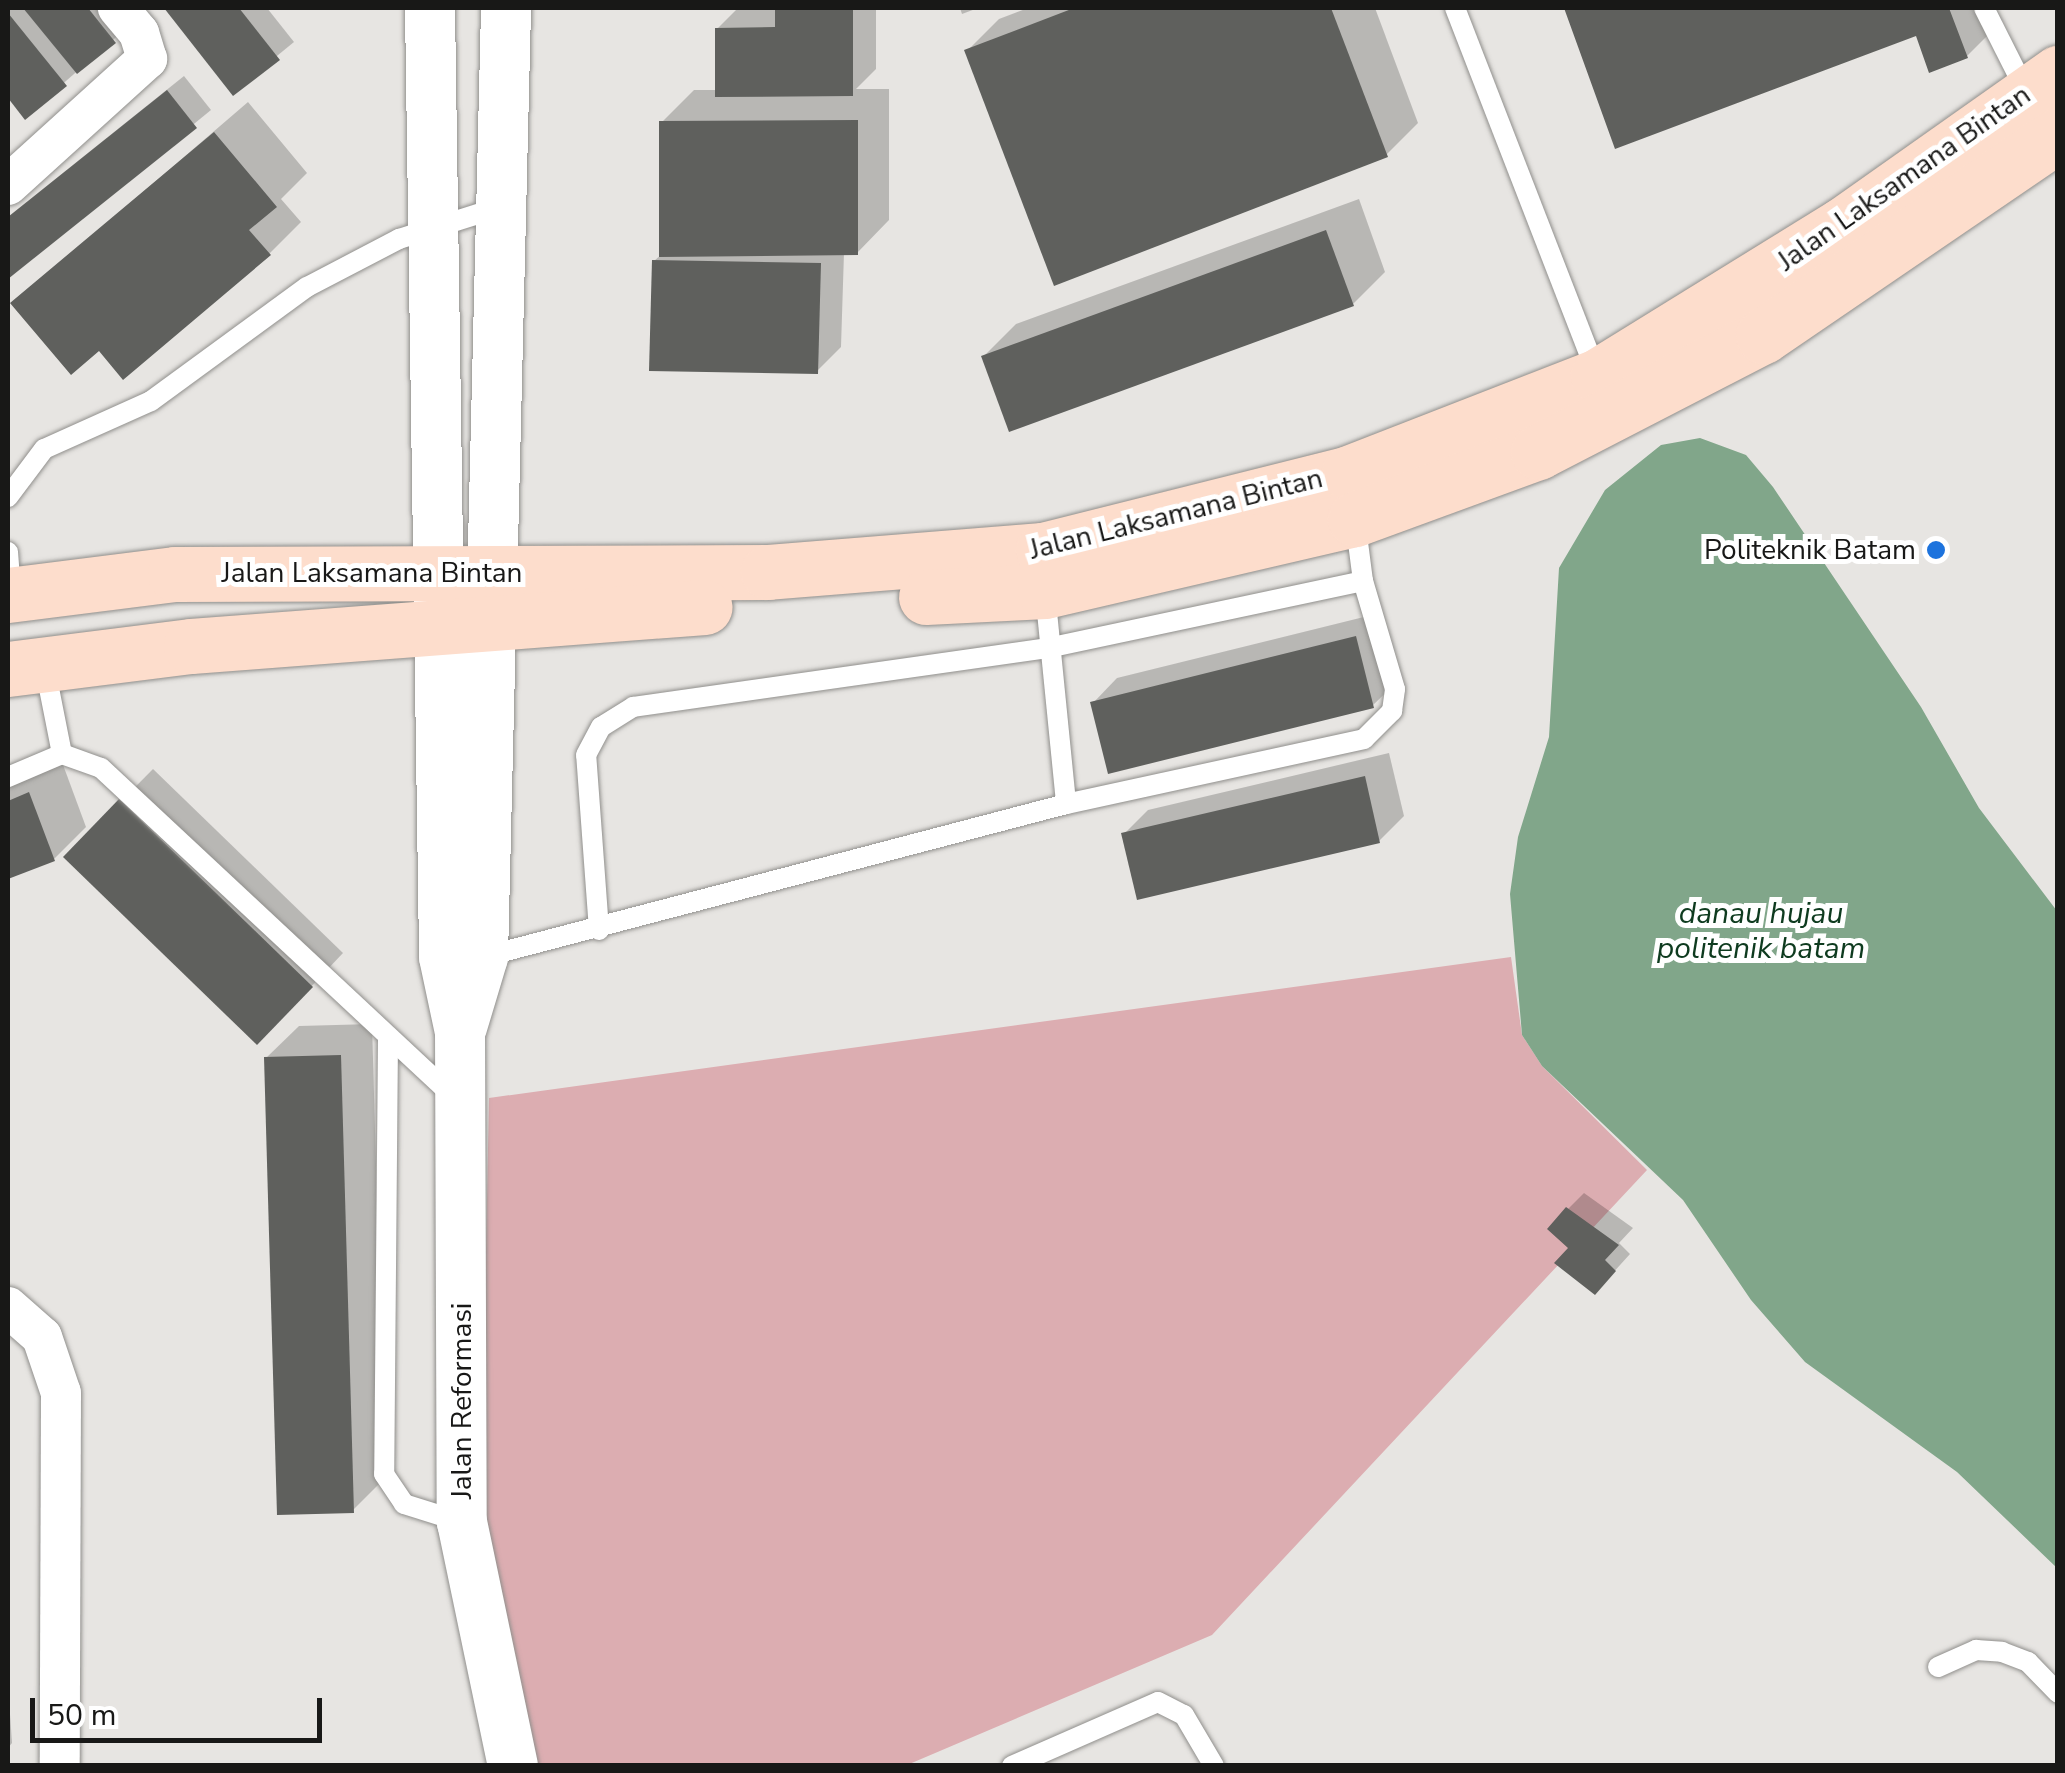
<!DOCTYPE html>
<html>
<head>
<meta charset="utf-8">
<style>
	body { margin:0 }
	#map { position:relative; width:2065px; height:1773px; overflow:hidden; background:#e7e5e2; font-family:"Nunito Sans",sans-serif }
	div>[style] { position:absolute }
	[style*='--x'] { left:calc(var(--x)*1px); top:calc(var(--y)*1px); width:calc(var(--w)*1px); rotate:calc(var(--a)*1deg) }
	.green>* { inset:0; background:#dcadb1 }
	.water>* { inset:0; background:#81a68a }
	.shadow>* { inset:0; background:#0003 }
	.building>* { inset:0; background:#5f605d }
	.roads { filter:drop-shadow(0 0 2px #908f8c) drop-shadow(0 0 2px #908f8c) }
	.service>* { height:20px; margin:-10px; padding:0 10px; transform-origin:10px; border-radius:10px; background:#fff }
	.minor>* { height:40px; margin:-20px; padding:0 20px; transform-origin:20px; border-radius:20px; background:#fff }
	.tertiary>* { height:50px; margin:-25px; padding:0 25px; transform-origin:25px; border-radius:25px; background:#fff }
	.secondary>* { height:55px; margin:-27.5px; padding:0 27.5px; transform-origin:27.5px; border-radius:27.5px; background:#fdddcc }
	.dots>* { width:28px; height:28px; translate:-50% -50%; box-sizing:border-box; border:5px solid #fff; border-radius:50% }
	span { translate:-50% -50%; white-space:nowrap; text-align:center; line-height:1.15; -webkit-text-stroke:10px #fff; paint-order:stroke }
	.street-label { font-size:28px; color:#181817 }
	.poi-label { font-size:28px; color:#181817 }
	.right { translate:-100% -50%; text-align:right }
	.water-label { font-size:30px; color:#0e3b1f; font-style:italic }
	.frame { position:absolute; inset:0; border:10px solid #181817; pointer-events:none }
	.scale { position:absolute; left:30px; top:1698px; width:292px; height:45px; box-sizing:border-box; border:5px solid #181817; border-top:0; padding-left:12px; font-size:30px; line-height:35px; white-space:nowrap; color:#181817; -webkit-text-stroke:8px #fff; paint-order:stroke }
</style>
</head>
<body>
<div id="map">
	<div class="green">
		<i style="clip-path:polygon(1511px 957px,1522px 1035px,1542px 1066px,1647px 1170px,1212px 1635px,907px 1765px,532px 1765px,480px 1553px,489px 1098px)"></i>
	</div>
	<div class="water">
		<i style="clip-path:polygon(1700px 438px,1746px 455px,1773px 487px,1921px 707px,1979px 808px,2057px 911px,2057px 1568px,1957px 1472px,1805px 1362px,1751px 1300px,1683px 1200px,1542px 1066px,1522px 1035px,1510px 894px,1518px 837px,1549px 737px,1559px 568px,1605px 490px,1661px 445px)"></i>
	</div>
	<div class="shadow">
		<i style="clip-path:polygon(8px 8px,116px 8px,130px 25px,26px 116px,8px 94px)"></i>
		<i style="clip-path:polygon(167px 8px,267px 8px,294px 42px,233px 92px)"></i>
		<i style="clip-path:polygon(738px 8px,876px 8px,876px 69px,856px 89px,889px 89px,889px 220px,857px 253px,844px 253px,841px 347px,817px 371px,654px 261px,662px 254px,662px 122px,694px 90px,717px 90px,717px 29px)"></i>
		<i style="clip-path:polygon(960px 8px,978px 8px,962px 14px)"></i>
		<i style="clip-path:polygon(1028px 8px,1375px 8px,1418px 123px,1386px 155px,967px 51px,999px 19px)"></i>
		<i style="clip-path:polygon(1566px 8px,1993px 8px,1999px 24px,1967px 56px,1917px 33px,1617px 145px)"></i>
		<i style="clip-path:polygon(184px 76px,211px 110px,8px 276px,8px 217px)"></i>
		<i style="clip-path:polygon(248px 102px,307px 173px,281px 199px,301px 222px,269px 254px,99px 348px,14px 303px)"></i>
		<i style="clip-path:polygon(1359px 199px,1385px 272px,1353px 304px,984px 356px,1016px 324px)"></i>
		<i style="clip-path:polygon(1380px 613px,1397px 682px,1372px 706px,1093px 703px,1117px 678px)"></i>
		<i style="clip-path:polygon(1389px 753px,1404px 816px,1379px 841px,1124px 834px,1148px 810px)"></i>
		<i style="clip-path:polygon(62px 762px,86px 827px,54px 859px,8px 877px,8px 783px)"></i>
		<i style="clip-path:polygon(153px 769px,343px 953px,289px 1010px,66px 857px)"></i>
		<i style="clip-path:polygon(372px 1024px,385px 1478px,353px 1510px,266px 1058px,299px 1026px)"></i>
		<i style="clip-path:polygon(1584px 1193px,1633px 1228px,1619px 1243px,1630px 1254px,1611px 1275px,1568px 1209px)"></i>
		<i style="clip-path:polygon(8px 1685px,12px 1743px,8px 1748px)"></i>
	</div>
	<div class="building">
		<i style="clip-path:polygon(23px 8px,88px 8px,116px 43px,77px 74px)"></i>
		<i style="clip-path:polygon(164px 8px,239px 8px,280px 60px,233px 96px)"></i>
		<i style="clip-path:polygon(775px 8px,853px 8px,853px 96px,715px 97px,715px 28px,775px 27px)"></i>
		<i style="clip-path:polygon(1074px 8px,1331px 8px,1388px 157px,1054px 286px,964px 50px)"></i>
		<i style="clip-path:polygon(1564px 8px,1949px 8px,1968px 58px,1929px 73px,1916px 36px,1615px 149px)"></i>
		<i style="clip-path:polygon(8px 13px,67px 86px,25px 120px,8px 98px)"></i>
		<i style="clip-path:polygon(167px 90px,197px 128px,8px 279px,8px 217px)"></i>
		<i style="clip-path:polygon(858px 120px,858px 255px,659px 257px,659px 121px)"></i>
		<i style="clip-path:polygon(214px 132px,277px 207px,249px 230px,271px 255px,123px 380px,99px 351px,71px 375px,10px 303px)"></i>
		<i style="clip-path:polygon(1326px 230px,1354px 306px,1009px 432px,981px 356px)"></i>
		<i style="clip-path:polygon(652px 260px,821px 263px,818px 374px,649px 371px)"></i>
		<i style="clip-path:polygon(1356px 636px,1374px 708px,1108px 774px,1090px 702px)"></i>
		<i style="clip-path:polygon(1365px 776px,1380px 843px,1137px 900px,1121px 833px)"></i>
		<i style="clip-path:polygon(29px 792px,55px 861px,8px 879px,8px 801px)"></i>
		<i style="clip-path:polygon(119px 799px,313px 987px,257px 1045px,63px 857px)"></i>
		<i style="clip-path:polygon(341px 1055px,354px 1513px,277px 1515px,264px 1057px)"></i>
		<i style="clip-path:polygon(1566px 1207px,1619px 1245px,1605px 1260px,1616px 1271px,1595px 1295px,1554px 1263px,1568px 1248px,1547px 1229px)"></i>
	</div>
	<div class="roads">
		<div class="service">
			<i style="--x:1455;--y:8;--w:393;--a:68.8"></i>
			<i style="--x:1984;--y:8;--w:93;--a:63.2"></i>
			<i style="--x:8;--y:497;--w:60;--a:-53.1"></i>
			<i style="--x:44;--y:449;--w:117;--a:-24.2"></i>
			<i style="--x:151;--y:401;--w:193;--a:-36.2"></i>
			<i style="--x:307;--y:287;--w:104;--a:-27.6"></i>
			<i style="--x:399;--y:239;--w:103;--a:-17.6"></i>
			<i style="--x:8;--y:552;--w:40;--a:85.7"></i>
			<i style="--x:1045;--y:592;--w:213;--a:84.3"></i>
			<i style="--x:45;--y:668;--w:88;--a:78.8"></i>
			<i style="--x:8;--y:777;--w:59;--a:-23.1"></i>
			<i style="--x:62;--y:754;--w:41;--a:19.7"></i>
			<i style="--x:101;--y:768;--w:483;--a:43"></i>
			<i style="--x:599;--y:930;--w:175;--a:-94.2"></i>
			<i style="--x:586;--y:755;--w:32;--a:-62"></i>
			<i style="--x:601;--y:727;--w:38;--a:-32"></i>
			<i style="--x:633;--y:707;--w:419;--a:-8.1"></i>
			<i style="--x:1048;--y:648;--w:322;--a:-12"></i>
			<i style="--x:483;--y:957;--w:603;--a:-14.7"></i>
			<i style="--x:1066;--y:804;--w:305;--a:-12.3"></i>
			<i style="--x:1364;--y:739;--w:40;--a:-45"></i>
			<i style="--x:1392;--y:711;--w:22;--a:-82"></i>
			<i style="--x:1395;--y:689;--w:113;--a:-106.5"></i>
			<i style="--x:1363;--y:581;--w:63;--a:-97.4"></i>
			<i style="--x:388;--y:1039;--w:435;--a:90.5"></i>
			<i style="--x:384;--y:1474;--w:36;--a:56"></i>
			<i style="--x:404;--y:1504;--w:60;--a:17.5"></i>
			<i style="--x:1938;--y:1667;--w:42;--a:-24.1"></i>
			<i style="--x:1976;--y:1650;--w:26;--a:4"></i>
			<i style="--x:2002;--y:1652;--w:28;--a:21"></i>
			<i style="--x:2028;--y:1662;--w:43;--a:45.9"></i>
			<i style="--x:1012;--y:1766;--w:159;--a:-23.7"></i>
			<i style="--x:1158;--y:1702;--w:29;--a:27"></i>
			<i style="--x:1184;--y:1715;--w:59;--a:59.5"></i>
		</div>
		<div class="minor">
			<i style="--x:8;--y:185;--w:188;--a:-42.2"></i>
			<i style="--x:147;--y:59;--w:27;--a:-107"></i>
			<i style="--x:139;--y:33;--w:33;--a:-130"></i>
			<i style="--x:8;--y:1307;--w:45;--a:41.4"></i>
			<i style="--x:42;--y:1337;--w:59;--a:71.3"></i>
			<i style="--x:61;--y:1393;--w:373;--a:90.2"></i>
		</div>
		<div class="tertiary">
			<i style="--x:430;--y:8;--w:949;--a:89.15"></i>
			<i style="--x:444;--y:957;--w:77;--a:78"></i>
			<i style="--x:460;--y:1032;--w:490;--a:89.8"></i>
			<i style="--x:462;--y:1522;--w:249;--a:78.2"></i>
			<i style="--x:462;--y:1027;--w:73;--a:-73.3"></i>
			<i style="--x:483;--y:957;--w:949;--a:-88.61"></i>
		</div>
		<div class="secondary">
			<i style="--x:8;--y:595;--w:168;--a:-7.2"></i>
			<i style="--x:175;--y:574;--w:593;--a:-0.19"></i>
			<i style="--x:768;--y:572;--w:276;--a:-4.6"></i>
			<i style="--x:1043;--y:550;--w:316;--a:-14.1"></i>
			<i style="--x:1349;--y:473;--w:267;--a:-21.3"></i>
			<i style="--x:1598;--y:376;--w:286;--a:-31.7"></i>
			<i style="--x:1841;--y:226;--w:266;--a:-35.2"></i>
			<i style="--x:926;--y:597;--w:119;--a:-2.9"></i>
			<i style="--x:1045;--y:591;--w:318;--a:-13.1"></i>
			<i style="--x:1355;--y:519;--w:195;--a:-20.1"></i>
			<i style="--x:1538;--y:452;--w:253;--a:-27.3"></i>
			<i style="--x:1763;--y:336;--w:357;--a:-34.3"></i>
			<i style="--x:8;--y:669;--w:184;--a:-7.2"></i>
			<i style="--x:191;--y:646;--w:515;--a:-4.34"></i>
		</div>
	</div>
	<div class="dots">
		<i style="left:1936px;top:550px;background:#1d73dd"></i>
	</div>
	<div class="street-label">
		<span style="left:1904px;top:178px;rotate:-35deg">Jalan Laksamana Bintan</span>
		<span style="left:1176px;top:514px;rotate:-14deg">Jalan Laksamana Bintan</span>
		<span style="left:372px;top:573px">Jalan Laksamana Bintan</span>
		<span style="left:462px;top:1401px;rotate:-90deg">Jalan Reformasi</span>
	</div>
	<div class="poi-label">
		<span class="right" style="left:1916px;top:550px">Politeknik Batam</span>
	</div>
	<div class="water-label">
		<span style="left:1761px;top:931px">danau hujau<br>politenik batam</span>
	</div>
	<div class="frame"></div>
	<div class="scale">50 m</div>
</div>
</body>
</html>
